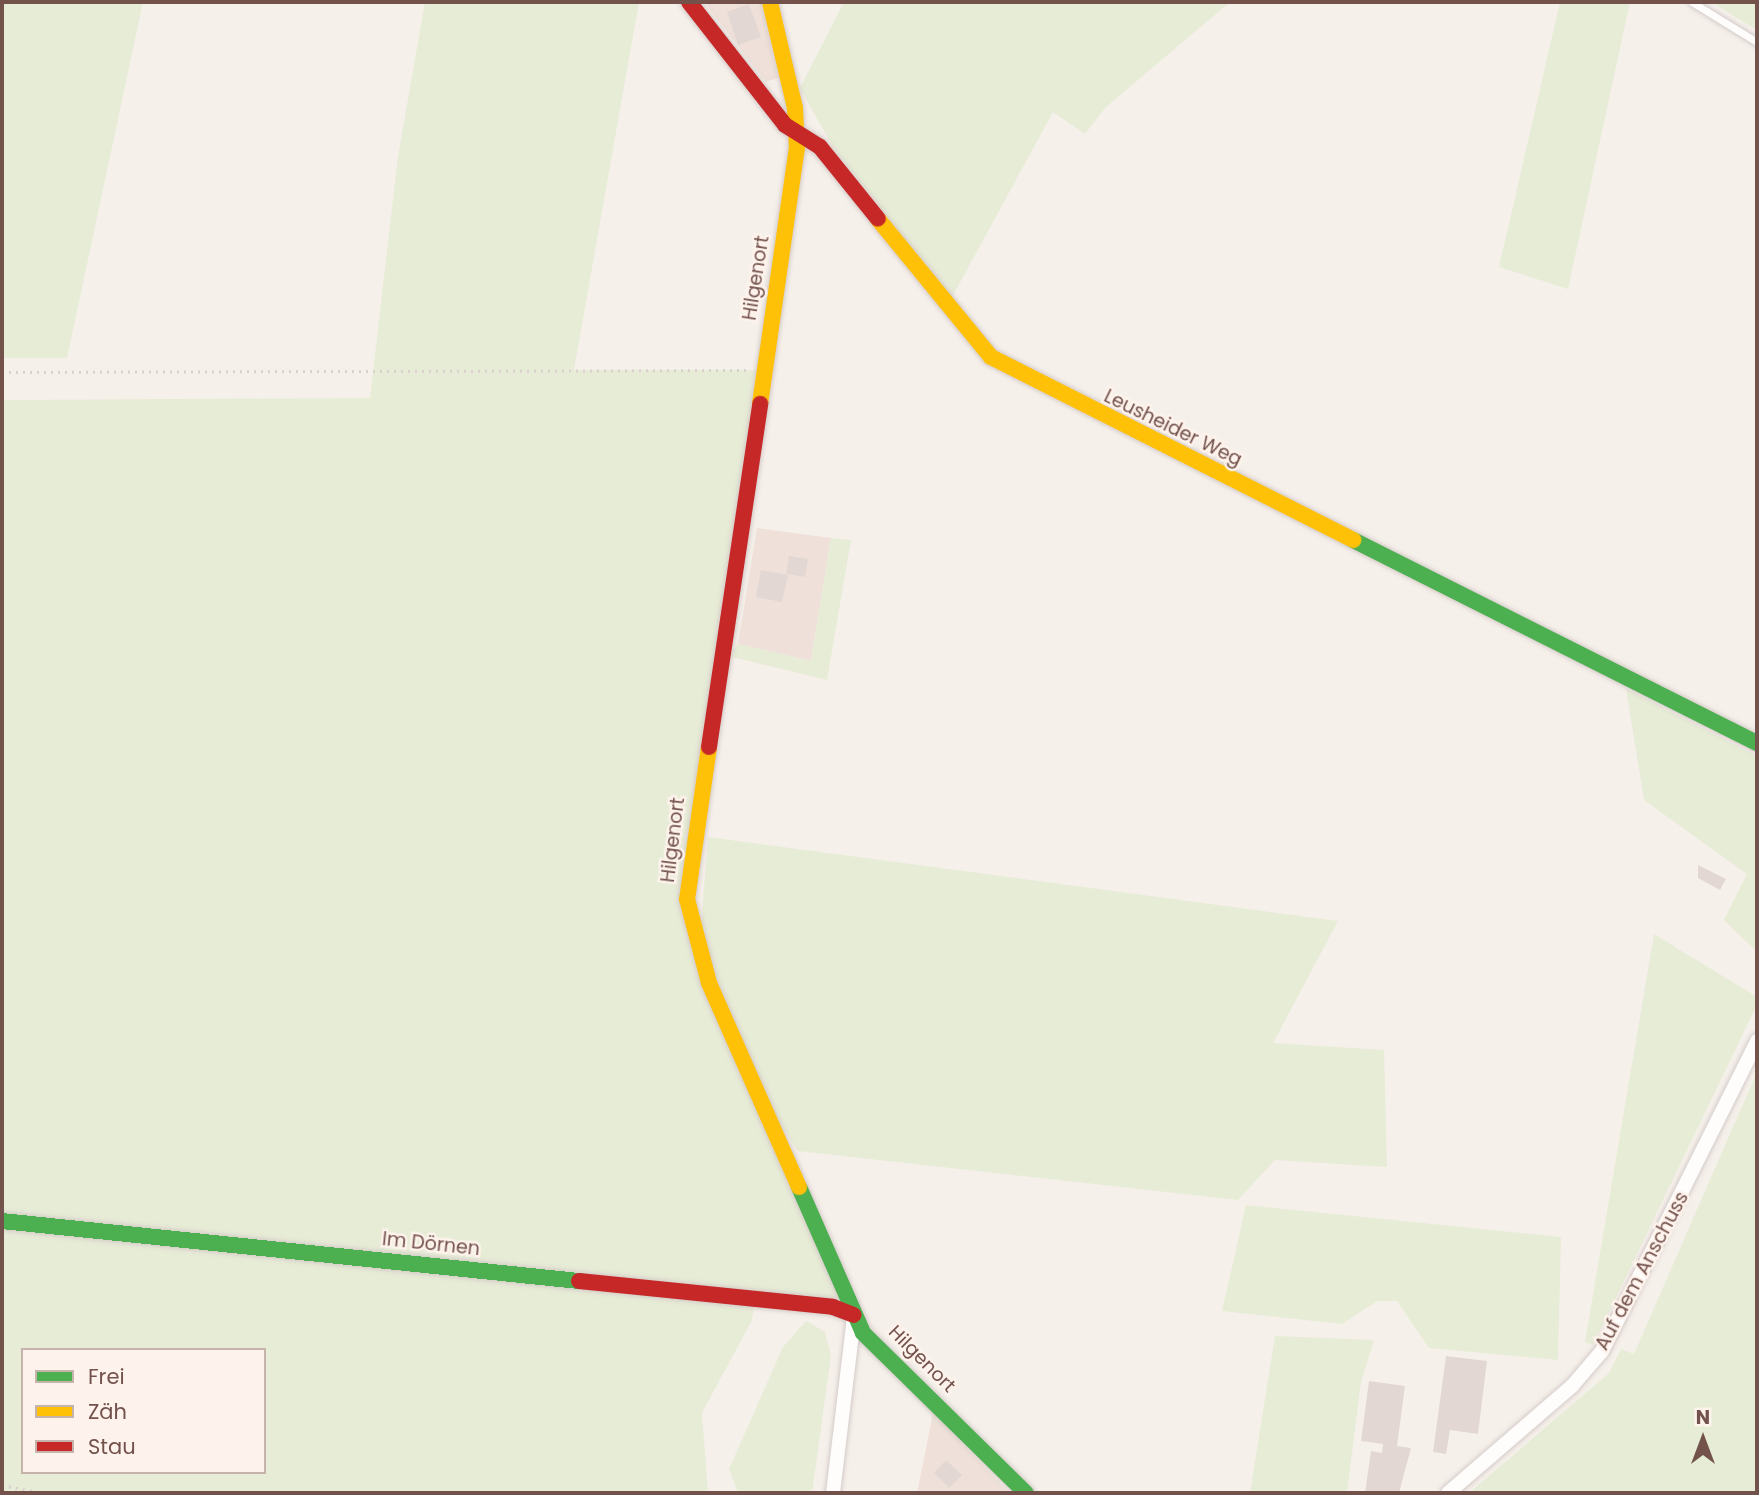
<!DOCTYPE html>
<html>
<head>
<meta charset="utf-8">
<style>
	body { margin:0 }
	#map { position:relative; width:1759px; height:1495px; overflow:hidden; background:#f6f0eb; font-family:Poppins,sans-serif }
	div>[style] { position:absolute }
	[style*='--x'] { left:calc(var(--x)*1px); top:calc(var(--y)*1px); width:calc(var(--w)*1px); rotate:calc(var(--a)*1deg) }
	.residential>* { inset:0; background:#efe1d9 }
	.green>* { inset:0; background:#e7ecd6 }
	.building>* { inset:0; background:#e2d7d3 }
	.path>* { height:2.5px; margin-top:-1.25px; transform-origin:0; background:repeating-linear-gradient(90deg,#dad0ce 0 2px,transparent 0 7px) }
	.roads { filter:drop-shadow(0 0 2px #d4cbc8) drop-shadow(0 0 2px #d4cbc8) }
	.lane>* { height:7px; margin:-3.5px; padding:0 3.5px; transform-origin:3.5px; border-radius:3.5px; background:#fefdfc }
	.street>* { height:14px; margin:-7px; padding:0 7px; transform-origin:7px; border-radius:7px; background:#fefdfc }
	.fast>* { height:16px; margin:-8px; padding:0 8px; transform-origin:8px; border-radius:8px; background:#4caf50 }
	.slow>* { height:16px; margin:-8px; padding:0 8px; transform-origin:8px; border-radius:8px; background:#ffc107 }
	.jam>* { height:16px; margin:-8px; padding:0 8px; transform-origin:8px; border-radius:8px; background:#c62828 }
	span { translate:-50% -50%; white-space:nowrap; text-align:center; line-height:1.15; -webkit-text-stroke:5px #fef3ec; paint-order:stroke }
	.street-label { font-size:19px; color:#73524c }
	.frame { position:absolute; inset:0; border:4px solid #73524c; pointer-events:none }
	.legend { position:absolute; left:21px; top:1348px; width:245px; height:126px; box-sizing:border-box; background:#fef3ec; border:2px solid #c6b3ac; margin:0; padding:9px 12px; list-style:none; font-size:21px; color:#73524c }
	.legend li { display:flex; align-items:center; gap:14px; height:35px }
	.legend b { width:35px; border:2px solid #c6b3ac }
	.north { position:absolute; left:1668px; top:1404px; width:70px; height:70px; -webkit-text-stroke:5px #fef3ec; paint-order:stroke; rotate:0deg; font-size:19px; font-weight:700; line-height:28px; text-align:center; color:#73524c }
	.north::after { content:''; display:block; margin:auto; width:24px; height:32px; background:#73524c; clip-path:polygon(50% 0,100% 100%,50% 72%,0 100%) }
</style>
</head>
<body>
<div id="map">
	<div class="residential">
		<i style="clip-path:polygon(704px 2px,761px 2px,778px 78px,766px 82px)"></i>
		<i style="clip-path:polygon(757px 528px,831px 538px,811px 661px,738px 644px)"></i>
		<i style="clip-path:polygon(933px 1413px,1009px 1493px,917px 1493px)"></i>
	</div>
	<div class="green">
		<i style="clip-path:polygon(2px 2px,143px 2px,67px 358px,2px 358px)"></i>
		<i style="clip-path:polygon(evenodd,425px 2px,639px 2px,574px 370px,762px 370px,687px 899px,694px 939px,854px 1315px,755px 1299px,752px 1320px,702px 1413px,708px 1493px,2px 1493px,2px 400px,370px 398px,398px 156px,425px 2px,23px 1350px,264px 1350px,264px 1472px,23px 1472px,23px 1350px)"></i>
		<i style="clip-path:polygon(844px 2px,1230px 2px,1106px 107px,1085px 134px,1053px 112px,951px 299px,833px 147px,800px 88px)"></i>
		<i style="clip-path:polygon(1560px 2px,1630px 2px,1568px 289px,1499px 267px)"></i>
		<i style="clip-path:polygon(1711px 2px,1757px 2px,1757px 30px,1752px 27px)"></i>
		<i style="clip-path:polygon(831px 538px,851px 540px,827px 680px,728px 656px,738px 644px,811px 661px)"></i>
		<i style="clip-path:polygon(1626px 689px,1757px 756px,1757px 952px,1724px 920px,1747px 874px,1644px 800px)"></i>
		<i style="clip-path:polygon(708px 837px,1338px 921px,1273px 1043px,1384px 1050px,1387px 1167px,1275px 1160px,1238px 1200px,798px 1151px,777px 1120px,700px 940px)"></i>
		<i style="clip-path:polygon(1654px 934px,1757px 997px,1757px 1005px,1593px 1345px,1585px 1342px)"></i>
		<i style="clip-path:polygon(1757px 1072px,1757px 1493px,1469px 1493px,1609px 1373px,1621px 1349px,1634px 1354px)"></i>
		<i style="clip-path:polygon(1246px 1205px,1561px 1237px,1558px 1360px,1429px 1348px,1397px 1301px,1377px 1301px,1342px 1324px,1222px 1311px)"></i>
		<i style="clip-path:polygon(806px 1321px,825px 1332px,831px 1356px,812px 1493px,738px 1493px,729px 1469px,783px 1347px)"></i>
		<i style="clip-path:polygon(1275px 1336px,1374px 1340px,1361px 1382px,1347px 1493px,1250px 1493px)"></i>
	</div>
	<div class="building">
		<i style="clip-path:polygon(749px 4px,761px 37px,738px 45px,727px 12px)"></i>
		<i style="clip-path:polygon(789px 556px,808px 559px,805px 577px,786px 574px)"></i>
		<i style="clip-path:polygon(761px 570px,788px 575px,782px 602px,756px 597px)"></i>
		<i style="clip-path:polygon(1698px 865px,1726px 879px,1720px 890px,1698px 878px)"></i>
		<i style="clip-path:polygon(1446px 1356px,1487px 1361px,1478px 1434px,1450px 1430px,1446px 1454px,1433px 1452px)"></i>
		<i style="clip-path:polygon(1369px 1381px,1405px 1386px,1397px 1446px,1411px 1448px,1399px 1493px,1365px 1493px,1371px 1451px,1382px 1453px,1383px 1444px,1361px 1441px)"></i>
		<i style="clip-path:polygon(946px 1460px,962px 1475px,949px 1488px,934px 1473px)"></i>
	</div>
	<div class="path">
		<i style="--x:2;--y:372;--w:745;--a:-0.15"></i>
		<i style="--x:2;--y:1485;--w:42;--a:11"></i>
	</div>
	<div class="roads">
		<div class="lane">
			<i style="--x:1692;--y:2;--w:76;--a:31.6"></i>
		</div>
		<div class="street">
			<i style="--x:833;--y:1493;--w:178;--a:-83.2"></i>
			<i style="--x:1448;--y:1493;--w:164;--a:-40.8"></i>
			<i style="--x:1572;--y:1386;--w:46;--a:-49.4"></i>
			<i style="--x:1602;--y:1351;--w:347;--a:-63.4"></i>
		</div>
		<div class="fast">
			<i style="--x:1353;--y:540;--w:452;--a:26.7"></i>
			<i style="--x:799;--y:1187;--w:159;--a:66.3"></i>
			<i style="--x:863;--y:1333;--w:228;--a:44.5"></i>
			<i style="--x:2;--y:1221;--w:580;--a:5.94"></i>
		</div>
		<div class="slow">
			<i style="--x:878;--y:219;--w:178;--a:50.7"></i>
			<i style="--x:991;--y:357;--w:406;--a:26.8"></i>
			<i style="--x:760;--y:404;--w:259;--a:-81.8"></i>
			<i style="--x:797;--y:148;--w:40;--a:-92.9"></i>
			<i style="--x:795;--y:108;--w:109;--a:-103.3"></i>
			<i style="--x:709;--y:747;--w:154;--a:98.2"></i>
			<i style="--x:687;--y:899;--w:87;--a:75.3"></i>
			<i style="--x:709;--y:983;--w:223;--a:66.2"></i>
		</div>
		<div class="jam">
			<i style="--x:689;--y:2;--w:156;--a:52"></i>
			<i style="--x:785;--y:125;--w:41;--a:32.2"></i>
			<i style="--x:820;--y:147;--w:92;--a:51.1"></i>
			<i style="--x:709;--y:747;--w:347;--a:-81.5"></i>
			<i style="--x:579;--y:1281;--w:255;--a:5.8"></i>
			<i style="--x:833;--y:1307;--w:22;--a:21"></i>
		</div>
	</div>
	<div class="street-label">
		<span style="left:756px;top:278px;rotate:-81deg">Hilgenort</span>
		<span style="left:1173px;top:428px;rotate:26deg">Leusheider Weg</span>
		<span style="left:673px;top:840px;rotate:-83deg">Hilgenort</span>
		<span style="left:431px;top:1244px;rotate:6deg">Im Dörnen</span>
		<span style="left:1642px;top:1271px;rotate:-62deg">Auf dem Anschuss</span>
		<span style="left:922px;top:1359px;rotate:45deg">Hilgenort</span>
	</div>
	<div class="frame"></div>
	<ul class="legend">
	<li><b style="height:9px;background:#4caf50"></b>Frei</li>
	<li><b style="height:9px;background:#ffc107"></b>Zäh</li>
	<li><b style="height:9px;background:#c62828"></b>Stau</li>
	</ul>
	<div class="north">N</div>
</div>
</body>
</html>
